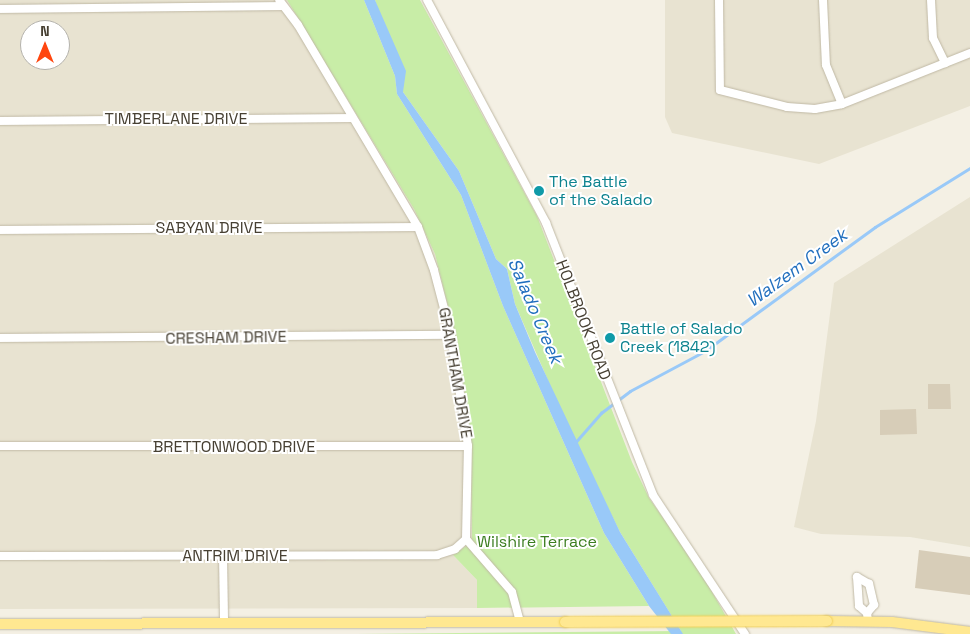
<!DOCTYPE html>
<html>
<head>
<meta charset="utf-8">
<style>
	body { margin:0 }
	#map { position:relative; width:970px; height:634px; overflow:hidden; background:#f4f0e4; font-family:"Space Grotesk",sans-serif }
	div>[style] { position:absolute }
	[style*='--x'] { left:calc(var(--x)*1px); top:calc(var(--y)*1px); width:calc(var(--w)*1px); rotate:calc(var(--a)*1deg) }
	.residential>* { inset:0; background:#e8e3d1 }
	.green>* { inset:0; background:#c8eda7 }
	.water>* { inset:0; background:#99c9f8 }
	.stream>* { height:2.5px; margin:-1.25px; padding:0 1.25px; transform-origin:1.25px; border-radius:1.25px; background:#99c9f8 }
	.building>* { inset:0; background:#d7cdb8 }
	.roads { filter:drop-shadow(0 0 1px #c0b9a5) drop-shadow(0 0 1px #c0b9a5) }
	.minor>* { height:8px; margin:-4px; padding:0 4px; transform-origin:4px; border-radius:4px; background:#fff }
	.major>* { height:10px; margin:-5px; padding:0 5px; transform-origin:5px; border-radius:5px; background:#ffe891 }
	.bridges { filter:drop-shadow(0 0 1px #f0ce55) drop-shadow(0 0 1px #f0ce55) }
	.major-bridge>* { height:10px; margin:-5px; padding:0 5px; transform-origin:5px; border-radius:5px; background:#ffe891 }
	.dots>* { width:14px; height:14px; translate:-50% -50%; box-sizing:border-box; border:2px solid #fff; border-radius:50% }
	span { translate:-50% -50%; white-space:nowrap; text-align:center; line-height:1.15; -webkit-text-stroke:4px #fff; paint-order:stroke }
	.street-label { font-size:16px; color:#474033 }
	.culture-label { font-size:16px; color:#0d838f }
	.left { translate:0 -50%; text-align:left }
	.park-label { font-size:16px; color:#3c7e20 }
	.water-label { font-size:18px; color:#216fbe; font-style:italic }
	.north { position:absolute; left:20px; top:20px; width:50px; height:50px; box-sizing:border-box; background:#fff; border:1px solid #b5b3ad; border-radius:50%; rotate:0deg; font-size:14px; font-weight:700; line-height:20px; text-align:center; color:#474033 }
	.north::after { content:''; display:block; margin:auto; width:18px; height:22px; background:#ff460f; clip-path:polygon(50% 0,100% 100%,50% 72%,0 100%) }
</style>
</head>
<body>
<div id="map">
	<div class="residential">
		<i style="clip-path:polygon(evenodd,0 0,287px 0,414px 209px,435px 254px,459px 351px,471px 440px,472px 542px,453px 555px,477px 580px,477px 608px,0 609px,0 0,30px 30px,60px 30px,60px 60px,30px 60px,30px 30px)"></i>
		<i style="clip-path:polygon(665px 0,970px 0,970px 106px,819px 164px,672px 133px,665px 117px)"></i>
		<i style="clip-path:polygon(970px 197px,970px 547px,910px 537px,821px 534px,794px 527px,816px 421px,834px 283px)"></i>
	</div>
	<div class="green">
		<i style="clip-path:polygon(287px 0,364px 0,395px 76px,397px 94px,461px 195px,503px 306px,604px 533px,649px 606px,477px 608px,477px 580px,453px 555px,472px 542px,471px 440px,459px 351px,435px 254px,414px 209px)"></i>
		<i style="clip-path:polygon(375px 0,420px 0,537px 216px,632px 462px,649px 498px,698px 567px,736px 634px,356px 634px,681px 631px,620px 532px,572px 436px,515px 304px,507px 269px,496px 259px,459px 171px,403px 92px)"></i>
	</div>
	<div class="water">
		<i style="clip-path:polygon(364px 0,375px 0,406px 71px,403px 92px,459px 171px,496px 259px,507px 269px,515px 304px,535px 352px,620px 532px,683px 634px,671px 634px,649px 606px,604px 533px,503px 306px,461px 195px,397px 94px,395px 76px)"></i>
	</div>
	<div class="stream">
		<i style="--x:573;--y:445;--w:43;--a:-48.8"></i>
		<i style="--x:601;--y:413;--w:36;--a:-37"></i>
		<i style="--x:630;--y:391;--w:85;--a:-28.1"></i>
		<i style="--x:705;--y:351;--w:210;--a:-36.1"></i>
		<i style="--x:875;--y:227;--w:112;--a:-31.8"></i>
	</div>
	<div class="building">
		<i style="clip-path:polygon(928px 384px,950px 384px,951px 409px,928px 409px)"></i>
		<i style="clip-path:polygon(916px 409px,917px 434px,880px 435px,880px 410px)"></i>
		<i style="clip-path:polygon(919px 550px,970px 557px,970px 595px,915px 588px)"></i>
	</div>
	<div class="roads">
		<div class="minor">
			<i style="--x:427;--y:0;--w:253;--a:61.9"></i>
			<i style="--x:546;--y:223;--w:292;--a:68.5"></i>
			<i style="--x:653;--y:495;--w:167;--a:56.5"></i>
			<i style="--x:719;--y:0;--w:90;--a:89.4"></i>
			<i style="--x:720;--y:90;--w:69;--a:14.2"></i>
			<i style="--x:787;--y:107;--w:28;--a:4"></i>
			<i style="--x:815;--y:109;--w:27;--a:-10"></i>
			<i style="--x:842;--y:104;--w:138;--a:-21.7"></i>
			<i style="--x:823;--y:0;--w:65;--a:87.4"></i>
			<i style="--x:826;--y:65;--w:42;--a:67.7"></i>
			<i style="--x:931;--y:0;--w:38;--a:87"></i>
			<i style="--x:933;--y:38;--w:28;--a:64"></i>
			<i style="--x:0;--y:9;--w:282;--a:-0.6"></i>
			<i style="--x:0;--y:121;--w:352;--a:-0.5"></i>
			<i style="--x:0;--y:230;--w:418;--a:-0.4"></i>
			<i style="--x:0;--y:338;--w:451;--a:-0.4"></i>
			<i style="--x:0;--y:446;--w:468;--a:0"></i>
			<i style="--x:466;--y:539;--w:70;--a:49"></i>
			<i style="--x:512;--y:592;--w:31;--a:75"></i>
			<i style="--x:223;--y:555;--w:67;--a:89.1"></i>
			<i style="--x:0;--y:556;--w:437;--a:-0.1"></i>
			<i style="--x:437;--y:555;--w:19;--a:-18"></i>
			<i style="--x:455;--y:549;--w:15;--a:-42"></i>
			<i style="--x:466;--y:539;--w:93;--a:-88.8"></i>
			<i style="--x:468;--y:446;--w:112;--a:-98.7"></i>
			<i style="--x:451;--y:335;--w:67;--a:-104.7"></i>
			<i style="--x:434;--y:270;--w:46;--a:-110.4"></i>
			<i style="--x:418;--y:227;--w:235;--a:-120.7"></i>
			<i style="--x:298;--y:25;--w:31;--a:-127"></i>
			<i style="--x:867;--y:613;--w:11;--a:-49"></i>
			<i style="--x:874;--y:605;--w:22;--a:-103"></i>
			<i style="--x:869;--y:584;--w:14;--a:-150"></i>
			<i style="--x:857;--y:577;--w:29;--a:86"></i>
			<i style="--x:859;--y:606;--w:11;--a:41"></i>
			<i style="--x:867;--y:613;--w:8;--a:83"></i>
		</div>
		<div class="major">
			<i style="--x:827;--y:621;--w:65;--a:0.9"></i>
			<i style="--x:892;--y:622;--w:79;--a:7.3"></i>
			<i style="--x:0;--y:624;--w:565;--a:-0.2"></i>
		</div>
	</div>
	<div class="bridges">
		<div class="major-bridge">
			<i style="--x:565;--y:622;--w:262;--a:-0.2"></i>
		</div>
	</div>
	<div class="dots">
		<i style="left:539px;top:191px;background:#0f9aa8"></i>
		<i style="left:610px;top:338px;background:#0f9aa8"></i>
	</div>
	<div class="street-label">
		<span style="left:176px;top:119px">TIMBERLANE DRIVE</span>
		<span style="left:209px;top:228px">SABYAN DRIVE</span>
		<span style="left:583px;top:320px;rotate:69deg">HOLBROOK ROAD</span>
		<span style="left:226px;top:338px;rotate:-1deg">CRESHAM DRIVE</span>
		<span style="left:455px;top:373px;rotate:80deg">GRANTHAM DRIVE</span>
		<span style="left:234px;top:447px">BRETTONWOOD DRIVE</span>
		<span style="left:235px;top:556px">ANTRIM DRIVE</span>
	</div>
	<div class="culture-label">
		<span class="left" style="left:549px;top:191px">The Battle<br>of the Salado</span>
		<span class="left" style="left:620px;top:338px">Battle of Salado<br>Creek (1842)</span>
	</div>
	<div class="park-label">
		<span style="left:537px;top:542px">Wilshire Terrace</span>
	</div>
	<div class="water-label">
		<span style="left:797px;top:268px;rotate:-36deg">Walzem Creek</span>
		<span style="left:535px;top:311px;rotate:67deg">Salado Creek</span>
	</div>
	<div class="north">N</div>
</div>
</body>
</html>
